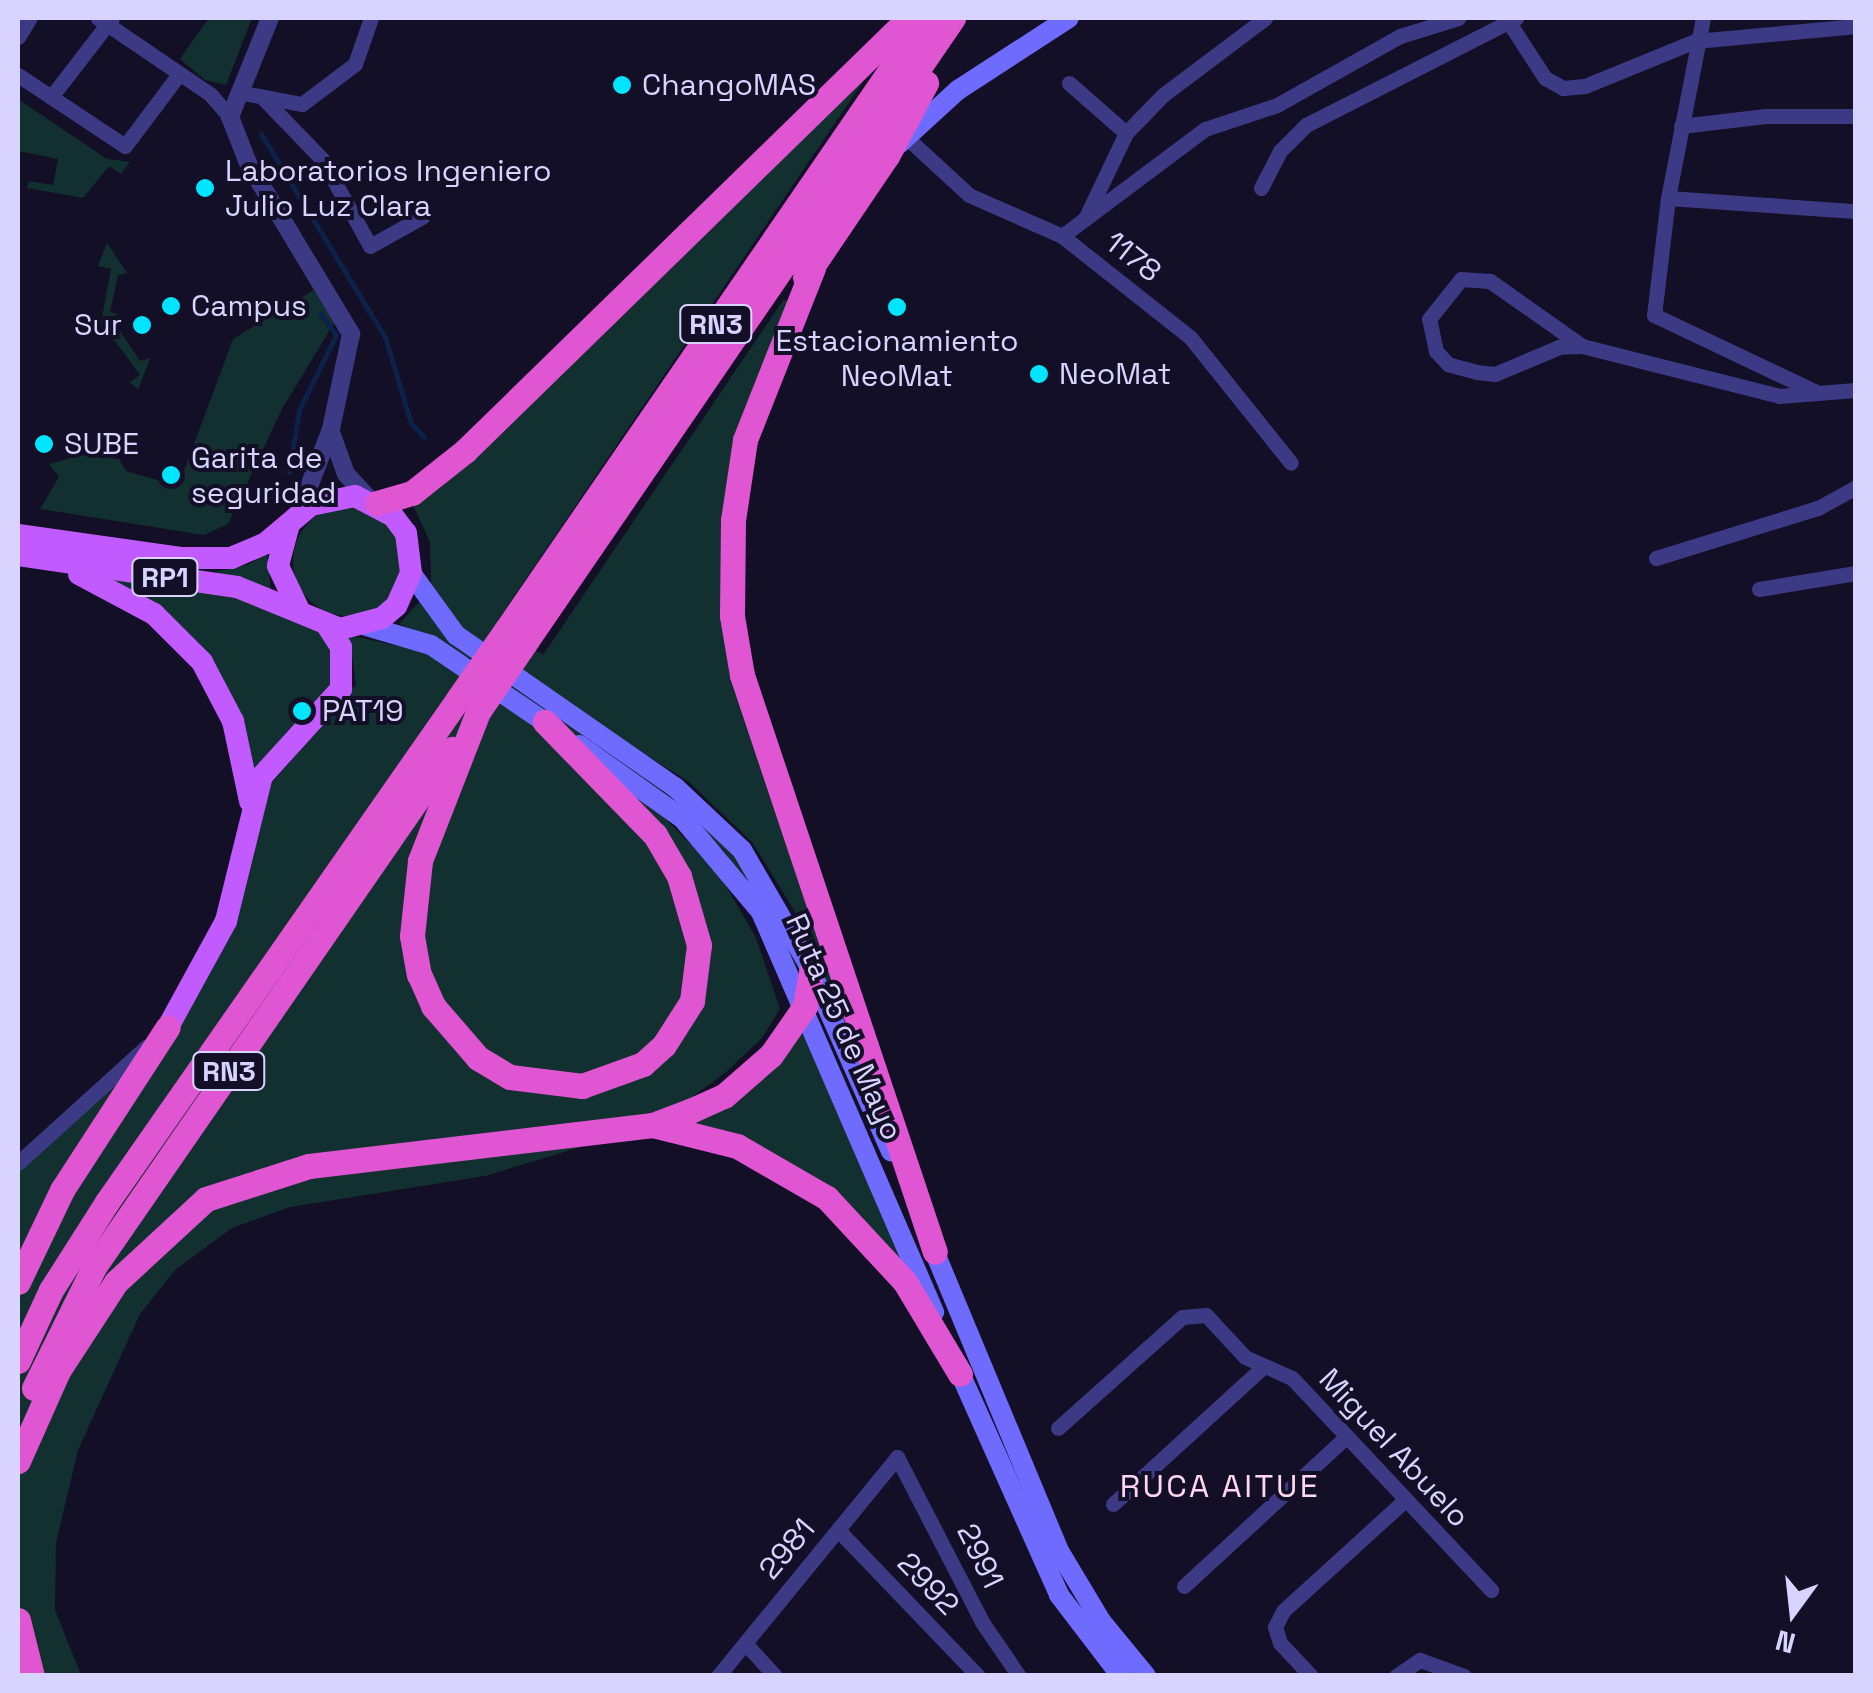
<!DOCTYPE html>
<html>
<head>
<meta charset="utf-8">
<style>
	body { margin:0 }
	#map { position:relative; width:1873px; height:1693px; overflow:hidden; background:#130f26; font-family:"Space Grotesk",sans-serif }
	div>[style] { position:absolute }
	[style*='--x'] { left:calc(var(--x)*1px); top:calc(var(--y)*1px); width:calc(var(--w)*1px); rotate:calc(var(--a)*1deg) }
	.green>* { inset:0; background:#12302f }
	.round { border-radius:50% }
	.stream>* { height:5px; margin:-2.5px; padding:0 2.5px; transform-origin:2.5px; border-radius:2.5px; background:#0c2248 }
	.minor>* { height:15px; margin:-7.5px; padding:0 7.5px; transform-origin:7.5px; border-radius:7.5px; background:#3d3a85 }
	.tertiary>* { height:18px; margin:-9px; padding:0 9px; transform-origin:9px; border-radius:9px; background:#3d3a85 }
	.secondary>* { height:20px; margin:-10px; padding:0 10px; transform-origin:10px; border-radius:10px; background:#6f6bff }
	.primary>* { height:22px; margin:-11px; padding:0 11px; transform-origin:11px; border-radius:11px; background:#c25bff }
	.trunk>* { height:25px; margin:-12.5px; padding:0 12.5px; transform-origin:12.5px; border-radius:12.5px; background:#e055d1 }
	.trunk-bridge>* { height:25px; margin:-12.5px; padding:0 12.5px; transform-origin:12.5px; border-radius:12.5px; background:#e055d1 }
	.dots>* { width:28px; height:28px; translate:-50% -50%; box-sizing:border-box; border:5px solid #130f26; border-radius:50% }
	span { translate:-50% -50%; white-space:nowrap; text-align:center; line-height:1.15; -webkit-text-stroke:8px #130f26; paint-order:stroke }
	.shield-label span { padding:2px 8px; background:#130f26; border:2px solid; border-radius:8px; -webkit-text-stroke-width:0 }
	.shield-label { font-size:28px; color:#d9d4ff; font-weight:700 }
	.poi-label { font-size:30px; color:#d9d4ff }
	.left { translate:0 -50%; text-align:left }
	.right { translate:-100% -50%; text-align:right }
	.street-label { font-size:30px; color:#d9d4ff }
	.neighbourhood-label { font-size:32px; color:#ffd6f0; letter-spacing:2.5px }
	.frame { position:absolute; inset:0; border:20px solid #d9d4ff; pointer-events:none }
	.north { position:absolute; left:1743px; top:1563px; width:100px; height:100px; -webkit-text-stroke:8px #130f26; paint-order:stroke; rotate:195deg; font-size:28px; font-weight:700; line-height:40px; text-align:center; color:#d9d4ff }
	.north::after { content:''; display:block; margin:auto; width:35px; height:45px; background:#d9d4ff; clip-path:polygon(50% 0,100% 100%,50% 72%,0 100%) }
</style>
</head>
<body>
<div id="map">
	<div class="green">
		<i style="clip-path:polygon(209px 18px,252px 18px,226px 85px,205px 80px,180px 59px)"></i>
		<i style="clip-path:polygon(871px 70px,496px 623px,543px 655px,784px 299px,793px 306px,757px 393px,727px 605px,887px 1125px,794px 910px,752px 842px,689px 782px,541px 688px,454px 622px,431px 584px,430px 542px,412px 503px)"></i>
		<i style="clip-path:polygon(18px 99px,107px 159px,130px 162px,121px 174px,109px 166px,83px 198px,27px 188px,29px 181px,53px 185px,58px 159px,18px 151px)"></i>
		<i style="clip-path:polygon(107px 243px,127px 273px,118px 275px,110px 312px,117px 314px,105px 325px,93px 327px,89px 321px,101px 323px,111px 269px,98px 266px)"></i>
		<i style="clip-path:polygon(314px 290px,334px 323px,282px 409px,228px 524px,204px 535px,40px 509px,59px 477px,49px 464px,82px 455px,119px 459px,126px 471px,157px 480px,181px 479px,233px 339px)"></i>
		<i style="clip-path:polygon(118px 328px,140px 361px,150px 358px,138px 390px,130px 382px,140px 375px,110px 334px)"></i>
		<i class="round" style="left:293px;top:506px;width:110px;height:110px"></i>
		<i style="clip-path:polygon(267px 554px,271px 590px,215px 572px,249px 564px)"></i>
		<i style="clip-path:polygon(96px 574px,240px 597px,317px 630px,336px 657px,327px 697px,286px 732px,252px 781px,232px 700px)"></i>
		<i style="clip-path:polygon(420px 601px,458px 649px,689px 809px,729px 849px,763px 896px,806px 986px,725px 852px,685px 816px,428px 635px,399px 624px)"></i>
		<i style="clip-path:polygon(349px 635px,425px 652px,652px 805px,718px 872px,756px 938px,780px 1009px,762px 1038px,725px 1073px,653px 1125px,485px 1176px,290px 1207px,232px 1228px,175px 1270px,140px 1314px,78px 1450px,56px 1543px,55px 1610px,81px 1675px,18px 1675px,18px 1163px,197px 992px,258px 799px,356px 685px)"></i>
		<i style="clip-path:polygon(801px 1030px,912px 1273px,884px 1243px,687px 1124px,755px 1087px)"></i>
	</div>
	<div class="stream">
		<i style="--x:261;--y:134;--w:238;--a:58.6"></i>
		<i style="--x:385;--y:337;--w:90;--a:73.2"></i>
		<i style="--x:411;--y:423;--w:19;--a:47"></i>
		<i style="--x:289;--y:472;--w:63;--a:-80.8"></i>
		<i style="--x:299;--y:410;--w:84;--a:-63.7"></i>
		<i style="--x:336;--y:335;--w:27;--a:-126"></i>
	</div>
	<div class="minor">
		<i style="--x:98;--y:18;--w:135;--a:34.2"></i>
		<i style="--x:210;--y:94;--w:30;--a:49"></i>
		<i style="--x:1506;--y:18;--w:72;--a:57"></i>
		<i style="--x:1545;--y:78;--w:21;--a:29"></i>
		<i style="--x:1563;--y:88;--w:22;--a:-5"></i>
		<i style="--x:1585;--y:86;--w:119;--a:-22.2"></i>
		<i style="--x:1695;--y:41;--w:162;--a:-5.3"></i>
		<i style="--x:1703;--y:18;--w:183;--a:101"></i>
		<i style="--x:1668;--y:198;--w:118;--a:96.8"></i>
		<i style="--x:1654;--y:315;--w:182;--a:25.4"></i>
		<i style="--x:18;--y:37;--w:22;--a:-58"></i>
		<i style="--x:18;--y:75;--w:128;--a:33.6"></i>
		<i style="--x:125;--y:146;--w:90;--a:-53.1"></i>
		<i style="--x:1069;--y:83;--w:76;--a:41.3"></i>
		<i style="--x:243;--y:93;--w:60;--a:10.6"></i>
		<i style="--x:302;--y:104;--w:66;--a:-37"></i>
		<i style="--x:355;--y:64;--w:49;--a:-70.8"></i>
		<i style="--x:51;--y:97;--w:100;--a:-52.3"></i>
		<i style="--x:264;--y:99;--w:83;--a:46"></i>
		<i style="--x:322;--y:159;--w:99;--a:61.1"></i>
		<i style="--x:370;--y:246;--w:60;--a:-29.1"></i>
		<i style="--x:1681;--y:126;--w:85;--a:-6.8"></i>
		<i style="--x:1765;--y:116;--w:91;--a:0"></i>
		<i style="--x:906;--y:137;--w:86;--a:42.6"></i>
		<i style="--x:969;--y:195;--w:102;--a:23.8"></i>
		<i style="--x:1062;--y:236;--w:163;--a:38.3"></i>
		<i style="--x:1190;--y:337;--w:161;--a:51.3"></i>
		<i style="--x:1261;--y:188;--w:42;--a:-62.8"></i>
		<i style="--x:1280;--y:151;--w:37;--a:-45"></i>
		<i style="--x:1306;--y:125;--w:236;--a:-27"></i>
		<i style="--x:1668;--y:198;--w:188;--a:4"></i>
		<i style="--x:1085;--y:219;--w:95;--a:-64.5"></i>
		<i style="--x:1126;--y:133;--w:53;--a:-45.8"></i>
		<i style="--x:1163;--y:95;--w:128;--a:-37"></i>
		<i style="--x:1062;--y:236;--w:179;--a:-36.8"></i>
		<i style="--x:1205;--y:129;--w:76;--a:-18.4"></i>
		<i style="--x:1277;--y:105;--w:141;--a:-29.3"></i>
		<i style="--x:1400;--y:36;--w:61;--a:-17.2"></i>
		<i style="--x:1582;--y:346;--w:23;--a:178"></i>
		<i style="--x:1559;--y:347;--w:69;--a:157.1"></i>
		<i style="--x:1495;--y:374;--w:18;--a:-174"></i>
		<i style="--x:1477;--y:372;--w:30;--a:-165"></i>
		<i style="--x:1448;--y:364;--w:18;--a:-133"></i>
		<i style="--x:1436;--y:351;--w:33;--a:-102"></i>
		<i style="--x:1429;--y:319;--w:51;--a:-51.3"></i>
		<i style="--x:1461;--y:279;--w:29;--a:4"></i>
		<i style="--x:1490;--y:281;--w:113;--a:35.2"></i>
		<i style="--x:1582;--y:346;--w:203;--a:14.2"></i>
		<i style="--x:1779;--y:396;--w:77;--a:-4.5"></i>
		<i style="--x:1656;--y:558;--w:170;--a:-17.2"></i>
		<i style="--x:1818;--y:508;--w:43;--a:-28.9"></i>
		<i style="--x:1759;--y:589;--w:98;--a:-9.4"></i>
		<i style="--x:18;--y:1163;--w:173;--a:-42.2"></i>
		<i style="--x:1058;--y:1428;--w:166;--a:-41.8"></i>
		<i style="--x:1182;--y:1317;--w:24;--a:-5"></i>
		<i style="--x:1206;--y:1315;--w:57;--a:47.1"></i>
		<i style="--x:1245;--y:1357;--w:51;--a:24.1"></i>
		<i style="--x:1292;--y:1378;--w:291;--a:46.8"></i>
		<i style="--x:1113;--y:1504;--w:202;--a:-42.4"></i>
		<i style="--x:839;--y:1531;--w:201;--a:46.2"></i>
		<i style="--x:1184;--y:1586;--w:220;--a:-42.6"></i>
		<i style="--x:745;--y:1643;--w:45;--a:47.7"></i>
		<i style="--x:718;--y:1676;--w:283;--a:-50.7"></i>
		<i style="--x:897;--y:1457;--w:186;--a:62.7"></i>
		<i style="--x:982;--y:1622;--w:65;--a:55.6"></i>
		<i style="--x:1311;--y:1676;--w:45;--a:-133.2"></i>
		<i style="--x:1280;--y:1643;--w:17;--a:-107"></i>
		<i style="--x:1275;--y:1627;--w:18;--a:-63"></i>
		<i style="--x:1283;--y:1611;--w:164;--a:-42.3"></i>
		<i style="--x:1396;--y:1676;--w:29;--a:-34"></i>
		<i style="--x:1420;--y:1660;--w:47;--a:20"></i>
	</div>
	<div class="tertiary">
		<i style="--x:270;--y:18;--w:107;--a:112"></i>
		<i style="--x:230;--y:117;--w:49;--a:68.6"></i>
		<i style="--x:248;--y:163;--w:200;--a:58.9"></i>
		<i style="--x:351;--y:334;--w:97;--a:101.9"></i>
		<i style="--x:331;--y:429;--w:90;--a:110.9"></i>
		<i style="--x:332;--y:435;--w:41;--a:70.3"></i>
		<i style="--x:346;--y:474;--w:35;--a:47"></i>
	</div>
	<div class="secondary">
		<i style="--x:899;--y:144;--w:80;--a:-42.5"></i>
		<i style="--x:958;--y:90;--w:132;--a:-33"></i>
		<i style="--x:411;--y:573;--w:77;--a:54"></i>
		<i style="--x:456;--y:635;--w:267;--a:34.8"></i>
		<i style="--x:675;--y:787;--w:92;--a:43.2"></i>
		<i style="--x:742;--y:850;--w:132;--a:59.9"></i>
		<i style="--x:808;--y:964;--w:205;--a:66.1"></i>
		<i style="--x:366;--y:626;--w:68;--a:16.3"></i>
		<i style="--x:431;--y:645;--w:150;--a:34.1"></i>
		<i style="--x:579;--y:745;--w:128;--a:35.4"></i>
		<i style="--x:683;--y:819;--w:121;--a:50"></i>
		<i style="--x:761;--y:912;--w:436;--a:66.6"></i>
		<i style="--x:930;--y:1241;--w:336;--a:67.4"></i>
		<i style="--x:1059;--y:1551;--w:82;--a:59"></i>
		<i style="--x:1101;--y:1621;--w:71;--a:50.7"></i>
		<i style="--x:955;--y:1362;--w:255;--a:65.9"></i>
		<i style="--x:1059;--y:1595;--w:102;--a:52.6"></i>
	</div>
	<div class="primary">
		<i style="--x:288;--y:528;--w:39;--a:105"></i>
		<i style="--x:278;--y:566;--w:47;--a:64.5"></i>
		<i style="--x:18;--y:535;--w:166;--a:8"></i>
		<i style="--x:182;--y:558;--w:49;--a:0"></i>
		<i style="--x:231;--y:558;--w:38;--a:-23"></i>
		<i style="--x:266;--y:543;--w:59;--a:-40.2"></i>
		<i style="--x:311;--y:505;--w:45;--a:-11.6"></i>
		<i style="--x:355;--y:496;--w:43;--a:27.8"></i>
		<i style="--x:393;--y:516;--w:21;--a:53"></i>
		<i style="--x:406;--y:533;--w:40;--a:82.9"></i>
		<i style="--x:411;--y:573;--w:36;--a:114"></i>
		<i style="--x:396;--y:606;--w:18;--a:139"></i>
		<i style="--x:382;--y:618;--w:43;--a:165.3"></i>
		<i style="--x:340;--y:629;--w:111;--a:-157.8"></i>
		<i style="--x:237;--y:587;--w:221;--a:-171.7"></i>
		<i style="--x:79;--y:574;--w:85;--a:28.1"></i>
		<i style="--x:154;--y:614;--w:68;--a:45"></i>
		<i style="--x:202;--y:662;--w:67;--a:62.3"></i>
		<i style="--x:233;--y:721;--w:82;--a:78"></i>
		<i style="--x:168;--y:1027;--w:121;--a:-61.3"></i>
		<i style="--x:226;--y:921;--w:149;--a:-76.1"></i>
		<i style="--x:262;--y:776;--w:118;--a:-47.8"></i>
		<i style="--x:341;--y:689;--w:42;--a:-90"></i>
		<i style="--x:341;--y:647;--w:24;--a:-123"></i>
	</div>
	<div class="trunk">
		<i style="--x:813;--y:268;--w:185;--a:111.6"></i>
		<i style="--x:745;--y:440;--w:81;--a:98.5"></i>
		<i style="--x:733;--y:520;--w:96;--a:90.6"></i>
		<i style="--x:732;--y:616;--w:60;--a:80.4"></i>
		<i style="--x:742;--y:675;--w:608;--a:71.51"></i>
		<i style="--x:805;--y:277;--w:146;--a:-55.9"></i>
		<i style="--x:887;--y:156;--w:83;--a:-61.9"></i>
		<i style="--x:377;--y:503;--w:36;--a:-16"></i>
		<i style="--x:412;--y:493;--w:68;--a:-38.4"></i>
		<i style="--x:465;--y:451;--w:620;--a:-44.28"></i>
		<i style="--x:506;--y:630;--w:742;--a:-55.54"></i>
		<i style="--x:525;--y:643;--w:758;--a:-55.6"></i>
		<i style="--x:478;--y:712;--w:160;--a:111.3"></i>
		<i style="--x:420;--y:861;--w:75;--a:96.1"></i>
		<i style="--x:412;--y:936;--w:39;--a:80"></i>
		<i style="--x:419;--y:974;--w:35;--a:66"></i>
		<i style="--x:433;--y:1006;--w:69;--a:49.1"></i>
		<i style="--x:478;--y:1058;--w:37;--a:31"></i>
		<i style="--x:510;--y:1077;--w:73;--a:7.1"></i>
		<i style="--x:582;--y:1086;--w:65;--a:-19.8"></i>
		<i style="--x:643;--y:1064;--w:28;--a:-42"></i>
		<i style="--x:664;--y:1045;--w:52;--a:-57.5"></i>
		<i style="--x:692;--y:1001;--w:56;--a:-82.9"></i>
		<i style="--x:699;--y:945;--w:72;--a:-106.2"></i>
		<i style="--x:679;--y:876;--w:48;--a:-120.3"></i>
		<i style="--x:655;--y:835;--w:158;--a:-134.2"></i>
		<i style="--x:653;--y:1125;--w:87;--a:14"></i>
		<i style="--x:737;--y:1146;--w:104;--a:30"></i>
		<i style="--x:827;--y:1198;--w:115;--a:47.1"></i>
		<i style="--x:905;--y:1282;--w:107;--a:59.1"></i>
		<i style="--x:18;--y:1282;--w:102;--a:-64.4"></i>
		<i style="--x:62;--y:1190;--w:194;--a:-57"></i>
		<i style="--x:18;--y:1361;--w:78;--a:-65.1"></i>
		<i style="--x:51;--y:1290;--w:104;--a:-57.5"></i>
		<i style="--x:107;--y:1202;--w:613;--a:-55.09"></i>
		<i style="--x:34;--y:1388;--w:135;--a:-63.6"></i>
		<i style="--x:94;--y:1267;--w:630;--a:-55.35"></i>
		<i style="--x:18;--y:1461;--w:98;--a:-66"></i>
		<i style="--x:58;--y:1371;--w:106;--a:-56.9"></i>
		<i style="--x:116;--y:1282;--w:122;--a:-42.7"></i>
		<i style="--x:206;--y:1199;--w:108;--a:-17.8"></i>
		<i style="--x:309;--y:1166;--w:346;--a:-6.8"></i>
		<i style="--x:653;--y:1125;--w:40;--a:-21"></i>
		<i style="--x:690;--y:1111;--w:37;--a:-24"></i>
		<i style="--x:724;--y:1096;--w:62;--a:-41.1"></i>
		<i style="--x:771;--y:1055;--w:60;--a:-55.2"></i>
		<i style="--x:805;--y:1006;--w:36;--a:-80"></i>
		<i style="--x:18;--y:1620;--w:58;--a:76"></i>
	</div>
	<div class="trunk-bridge">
		<i style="--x:458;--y:699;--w:84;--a:-55.2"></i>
		<i style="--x:478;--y:712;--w:83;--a:-55.7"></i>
	</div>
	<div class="dots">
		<i style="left:622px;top:85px;background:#00e5ff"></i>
		<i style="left:205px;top:188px;background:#00e5ff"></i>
		<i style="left:171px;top:306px;background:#00e5ff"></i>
		<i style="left:897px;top:307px;background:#00e5ff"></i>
		<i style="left:142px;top:325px;background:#00e5ff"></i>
		<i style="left:1039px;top:374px;background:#00e5ff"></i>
		<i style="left:44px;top:444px;background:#00e5ff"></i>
		<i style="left:171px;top:475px;background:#00e5ff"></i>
		<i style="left:302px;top:711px;background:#00e5ff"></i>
	</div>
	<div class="shield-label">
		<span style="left:716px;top:324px">RN3</span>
		<span style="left:165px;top:577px">RP1</span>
		<span style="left:229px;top:1071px">RN3</span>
	</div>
	<div class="poi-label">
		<span class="left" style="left:642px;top:85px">ChangoMAS</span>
		<span class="left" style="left:225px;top:188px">Laboratorios Ingeniero<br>Julio Luz Clara</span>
		<span class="left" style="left:191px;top:306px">Campus</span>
		<span class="right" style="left:122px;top:325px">Sur</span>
		<span style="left:897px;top:358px">Estacionamiento<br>NeoMat</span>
		<span class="left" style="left:1059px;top:374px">NeoMat</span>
		<span class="left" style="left:64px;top:444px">SUBE</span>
		<span class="left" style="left:191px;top:475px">Garita de<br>seguridad</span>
		<span class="left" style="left:322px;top:711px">PAT19</span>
	</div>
	<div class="street-label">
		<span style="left:1133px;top:257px;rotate:38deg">1178</span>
		<span style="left:844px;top:1027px;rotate:66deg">Ruta 25 de Mayo</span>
		<span style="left:1394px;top:1448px;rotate:47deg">Miguel Abuelo</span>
		<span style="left:787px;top:1549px;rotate:-50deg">2981</span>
		<span style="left:980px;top:1556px;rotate:64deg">2991</span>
		<span style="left:928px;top:1584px;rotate:46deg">2992</span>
	</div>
	<div class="neighbourhood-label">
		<span style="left:1220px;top:1486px">RUCA AITUE</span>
	</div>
	<div class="frame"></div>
	<div class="north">N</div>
</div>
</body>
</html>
